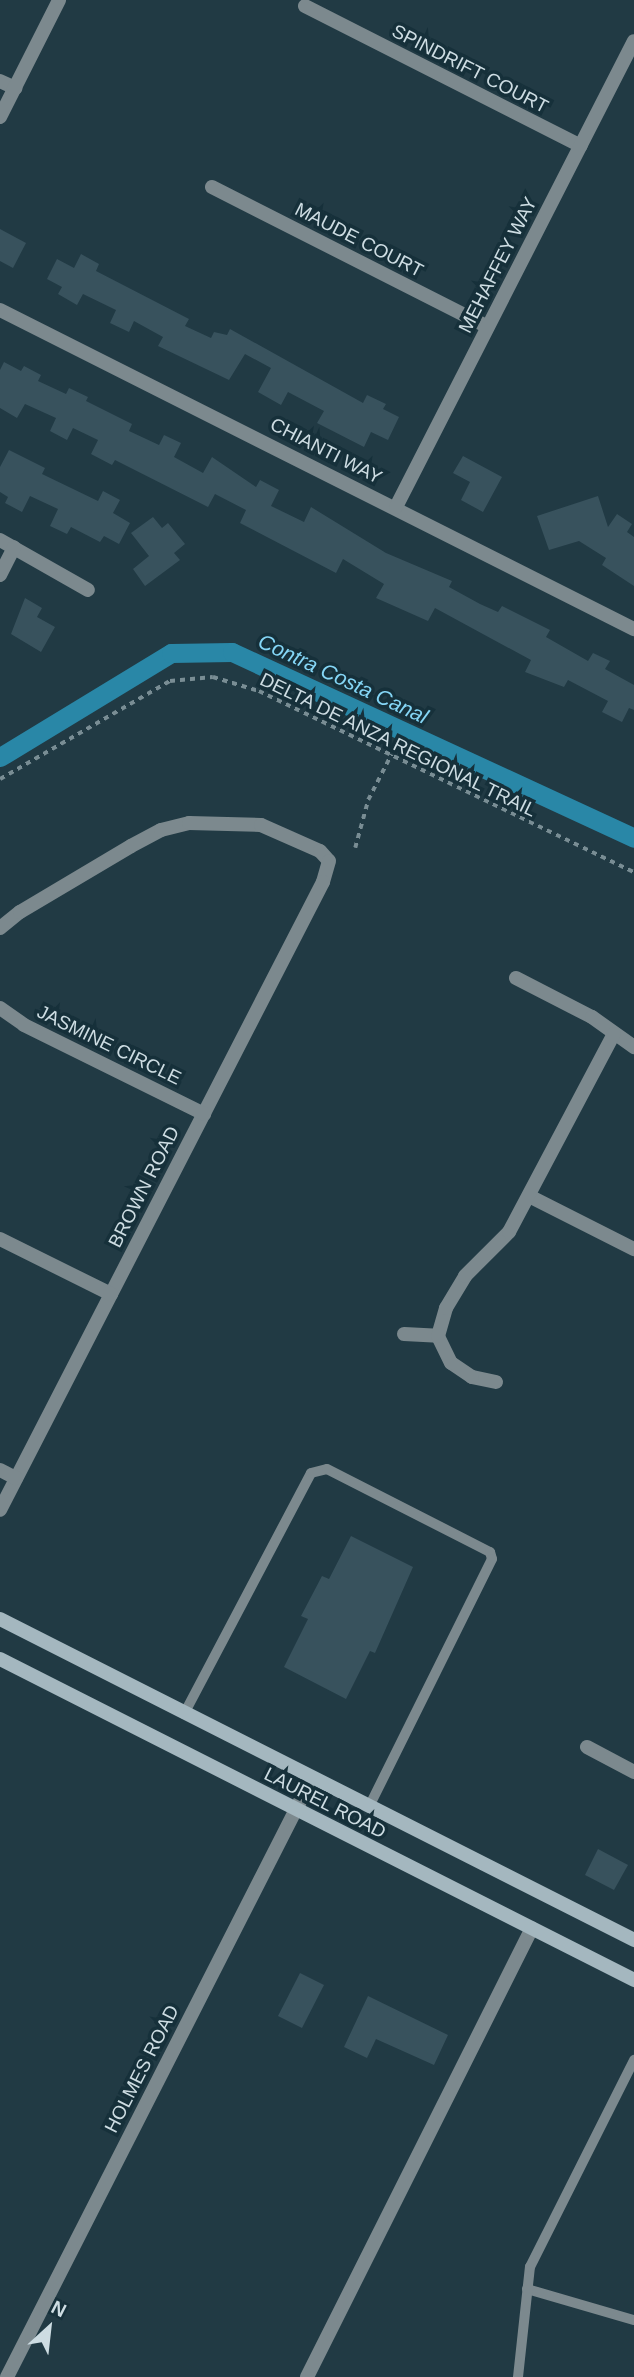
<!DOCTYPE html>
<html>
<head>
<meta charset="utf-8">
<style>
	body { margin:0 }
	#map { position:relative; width:634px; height:2377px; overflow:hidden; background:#213a44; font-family:Helvetica,sans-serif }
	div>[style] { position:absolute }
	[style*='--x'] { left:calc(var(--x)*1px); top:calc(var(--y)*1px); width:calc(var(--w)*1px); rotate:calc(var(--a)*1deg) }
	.canal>* { height:19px; margin:-9.5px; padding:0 9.5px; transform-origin:9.5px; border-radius:9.5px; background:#2987a7 }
	.building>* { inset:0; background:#38525d }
	.path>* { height:3.5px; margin-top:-1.75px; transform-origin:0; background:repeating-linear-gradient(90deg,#798d94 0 5px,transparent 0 10px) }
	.service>* { height:10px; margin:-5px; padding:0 5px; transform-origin:5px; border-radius:5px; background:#7c898e }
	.minor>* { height:14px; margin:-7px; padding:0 7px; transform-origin:7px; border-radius:7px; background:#7c898e }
	.secondary>* { height:14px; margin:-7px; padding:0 7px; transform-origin:7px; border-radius:7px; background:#a4b7bf }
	span { translate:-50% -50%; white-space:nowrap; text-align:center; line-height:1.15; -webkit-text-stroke:7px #16303a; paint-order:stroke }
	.street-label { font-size:19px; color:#cddce2 }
	.water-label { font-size:21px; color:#85d6f6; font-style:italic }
	.north { position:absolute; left:14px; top:2293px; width:70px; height:70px; -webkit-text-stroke:5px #16303a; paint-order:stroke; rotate:27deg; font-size:19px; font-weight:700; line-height:28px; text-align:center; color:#cddce2 }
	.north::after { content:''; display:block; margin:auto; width:24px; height:32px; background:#cddce2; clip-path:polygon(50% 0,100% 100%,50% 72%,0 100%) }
</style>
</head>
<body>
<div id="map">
	<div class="canal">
		<i style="--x:0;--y:757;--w:200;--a:-31.3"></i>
		<i style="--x:171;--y:653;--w:61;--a:-0.9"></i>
		<i style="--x:232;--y:652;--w:443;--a:24.8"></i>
	</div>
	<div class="building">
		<i style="clip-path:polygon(0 229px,26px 243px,13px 268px,0 261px)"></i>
		<i style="clip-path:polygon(81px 254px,99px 264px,96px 271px,189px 319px,185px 326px,211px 338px,214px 332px,227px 335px,230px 329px,363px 403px,367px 395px,386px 404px,383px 409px,399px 417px,388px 440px,371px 432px,364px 447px,317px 423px,324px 411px,288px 392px,281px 405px,258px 392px,271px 368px,245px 354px,229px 380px,158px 346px,163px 337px,134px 321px,129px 332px,110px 323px,116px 310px,83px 294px,77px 305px,58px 294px,62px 287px,47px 279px,57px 259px,74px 268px)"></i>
		<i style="clip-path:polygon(4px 362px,21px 371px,24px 366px,41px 375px,38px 381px,66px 394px,69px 388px,88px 397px,86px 401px,132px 424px,129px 431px,159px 445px,164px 435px,181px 443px,174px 457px,203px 473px,212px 457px,256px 487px,260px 480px,279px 490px,271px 506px,304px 522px,311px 507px,386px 553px,452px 581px,449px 587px,480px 604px,498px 612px,502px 606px,550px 630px,546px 637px,588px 661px,593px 653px,610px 661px,605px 669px,634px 685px,634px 710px,629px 708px,622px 722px,602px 712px,608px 701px,568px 680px,564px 687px,525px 672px,531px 660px,435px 608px,428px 621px,376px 598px,384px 584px,343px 559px,336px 573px,240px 523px,246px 510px,215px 494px,208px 507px,115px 460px,112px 465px,91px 454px,98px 440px,73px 428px,67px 440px,50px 431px,56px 418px,25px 404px,17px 418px,0 408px,0 370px)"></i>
		<i style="clip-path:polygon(9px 450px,45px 468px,42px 474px,98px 501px,103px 491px,120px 500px,113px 513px,130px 523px,119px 544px,104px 536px,100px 542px,71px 527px,67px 534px,50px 526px,58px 509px,30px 496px,22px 512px,5px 503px,8px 497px,0 492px,0 467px)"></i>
		<i style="clip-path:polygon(463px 456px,502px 477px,483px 512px,461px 500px,470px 482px,453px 473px)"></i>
		<i style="clip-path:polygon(598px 496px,608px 527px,617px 514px,632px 524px,627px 532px,634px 537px,634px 586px,602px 565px,606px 558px,579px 541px,549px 550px,537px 516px)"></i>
		<i style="clip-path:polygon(153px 517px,162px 528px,168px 523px,185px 544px,174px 553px,180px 560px,145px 586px,133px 569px,149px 556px,131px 533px)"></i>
		<i style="clip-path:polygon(25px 598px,42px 608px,37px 617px,55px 627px,41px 652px,11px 634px)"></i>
		<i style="clip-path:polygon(351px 1536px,413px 1567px,375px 1653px,370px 1651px,346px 1699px,284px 1667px,308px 1619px,301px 1616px,322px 1576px,329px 1579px)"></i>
		<i style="clip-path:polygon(598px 1849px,628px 1865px,614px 1890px,585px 1875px)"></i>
		<i style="clip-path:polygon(300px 1973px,324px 1985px,302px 2028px,278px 2016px)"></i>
		<i style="clip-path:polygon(368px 1996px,448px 2035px,434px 2065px,376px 2039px,367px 2058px,344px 2047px)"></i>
	</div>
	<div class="path">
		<i style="--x:0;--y:779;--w:196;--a:-30"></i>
		<i style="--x:170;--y:681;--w:43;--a:-5.3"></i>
		<i style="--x:213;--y:677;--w:48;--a:16.9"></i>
		<i style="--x:259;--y:691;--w:416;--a:25.8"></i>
		<i style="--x:355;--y:848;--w:50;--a:-74.8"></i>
		<i style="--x:368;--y:800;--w:51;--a:-62.9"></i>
	</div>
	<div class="service">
		<i style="--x:184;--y:1714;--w:272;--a:-62.2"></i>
		<i style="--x:311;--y:1473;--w:16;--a:-14"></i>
		<i style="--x:327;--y:1469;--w:183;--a:27"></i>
		<i style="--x:490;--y:1552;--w:7;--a:74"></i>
		<i style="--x:492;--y:1559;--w:277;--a:116.4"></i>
		<i style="--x:527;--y:2289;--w:111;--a:16.2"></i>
		<i style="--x:518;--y:2377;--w:111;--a:-83.8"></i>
		<i style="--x:530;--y:2267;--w:232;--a:-63.3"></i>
	</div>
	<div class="minor">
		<i style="--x:305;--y:6;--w:309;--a:26.9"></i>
		<i style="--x:0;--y:81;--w:17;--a:25"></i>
		<i style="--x:0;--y:117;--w:131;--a:-63.2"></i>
		<i style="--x:212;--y:187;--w:309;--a:26.9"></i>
		<i style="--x:0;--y:310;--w:710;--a:26.71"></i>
		<i style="--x:396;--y:507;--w:523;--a:-62.95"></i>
		<i style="--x:0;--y:540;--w:101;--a:29.6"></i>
		<i style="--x:0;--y:575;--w:31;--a:-63"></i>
		<i style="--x:0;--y:928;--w:26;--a:-39"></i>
		<i style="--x:20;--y:912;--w:129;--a:-30.7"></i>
		<i style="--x:131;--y:846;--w:34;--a:-28"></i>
		<i style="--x:161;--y:830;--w:29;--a:-14"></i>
		<i style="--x:189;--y:823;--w:72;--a:1.6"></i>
		<i style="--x:261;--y:825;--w:64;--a:23.8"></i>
		<i style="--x:320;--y:851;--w:13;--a:48"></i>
		<i style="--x:329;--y:861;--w:22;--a:106"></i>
		<i style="--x:323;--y:882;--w:706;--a:117.22"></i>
		<i style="--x:516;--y:978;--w:85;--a:27.2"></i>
		<i style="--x:592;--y:1017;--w:52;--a:35.5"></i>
		<i style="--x:0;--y:1008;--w:29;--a:35"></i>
		<i style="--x:24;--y:1025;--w:201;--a:26.3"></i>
		<i style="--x:529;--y:1196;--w:118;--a:26.8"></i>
		<i style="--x:0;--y:1239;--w:124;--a:26.4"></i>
		<i style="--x:404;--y:1334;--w:34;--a:3"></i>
		<i style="--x:496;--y:1382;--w:25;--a:-168"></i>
		<i style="--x:472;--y:1377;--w:25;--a:-146"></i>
		<i style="--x:451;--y:1363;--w:30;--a:-116"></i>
		<i style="--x:438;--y:1336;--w:29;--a:-74"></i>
		<i style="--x:446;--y:1308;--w:37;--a:-59"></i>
		<i style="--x:465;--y:1276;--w:62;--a:-45"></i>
		<i style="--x:509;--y:1232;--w:224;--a:-62.1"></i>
		<i style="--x:0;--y:1470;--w:18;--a:27"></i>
		<i style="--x:587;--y:1747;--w:53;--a:28"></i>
		<i style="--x:7;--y:2377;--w:672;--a:-63.02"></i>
		<i style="--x:307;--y:2377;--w:502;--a:-63.38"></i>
	</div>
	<div class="secondary">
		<i style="--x:0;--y:1619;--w:711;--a:26.85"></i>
		<i style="--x:0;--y:1659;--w:711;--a:26.85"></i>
	</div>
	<div class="street-label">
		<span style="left:470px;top:69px;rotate:27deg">SPINDRIFT COURT</span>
		<span style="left:359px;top:240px;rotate:27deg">MAUDE COURT</span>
		<span style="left:498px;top:265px;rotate:-63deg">MEHAFFEY WAY</span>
		<span style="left:326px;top:451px;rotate:27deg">CHIANTI WAY</span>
		<span style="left:398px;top:745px;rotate:26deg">DELTA DE ANZA REGIONAL TRAIL</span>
		<span style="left:109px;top:1045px;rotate:26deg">JASMINE CIRCLE</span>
		<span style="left:144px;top:1187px;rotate:-63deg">BROWN ROAD</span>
		<span style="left:325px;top:1803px;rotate:27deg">LAUREL ROAD</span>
		<span style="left:142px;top:2069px;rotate:-63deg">HOLMES ROAD</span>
	</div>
	<div class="water-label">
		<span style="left:343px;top:679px;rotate:25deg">Contra Costa Canal</span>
	</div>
	<div class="north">N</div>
</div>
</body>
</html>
